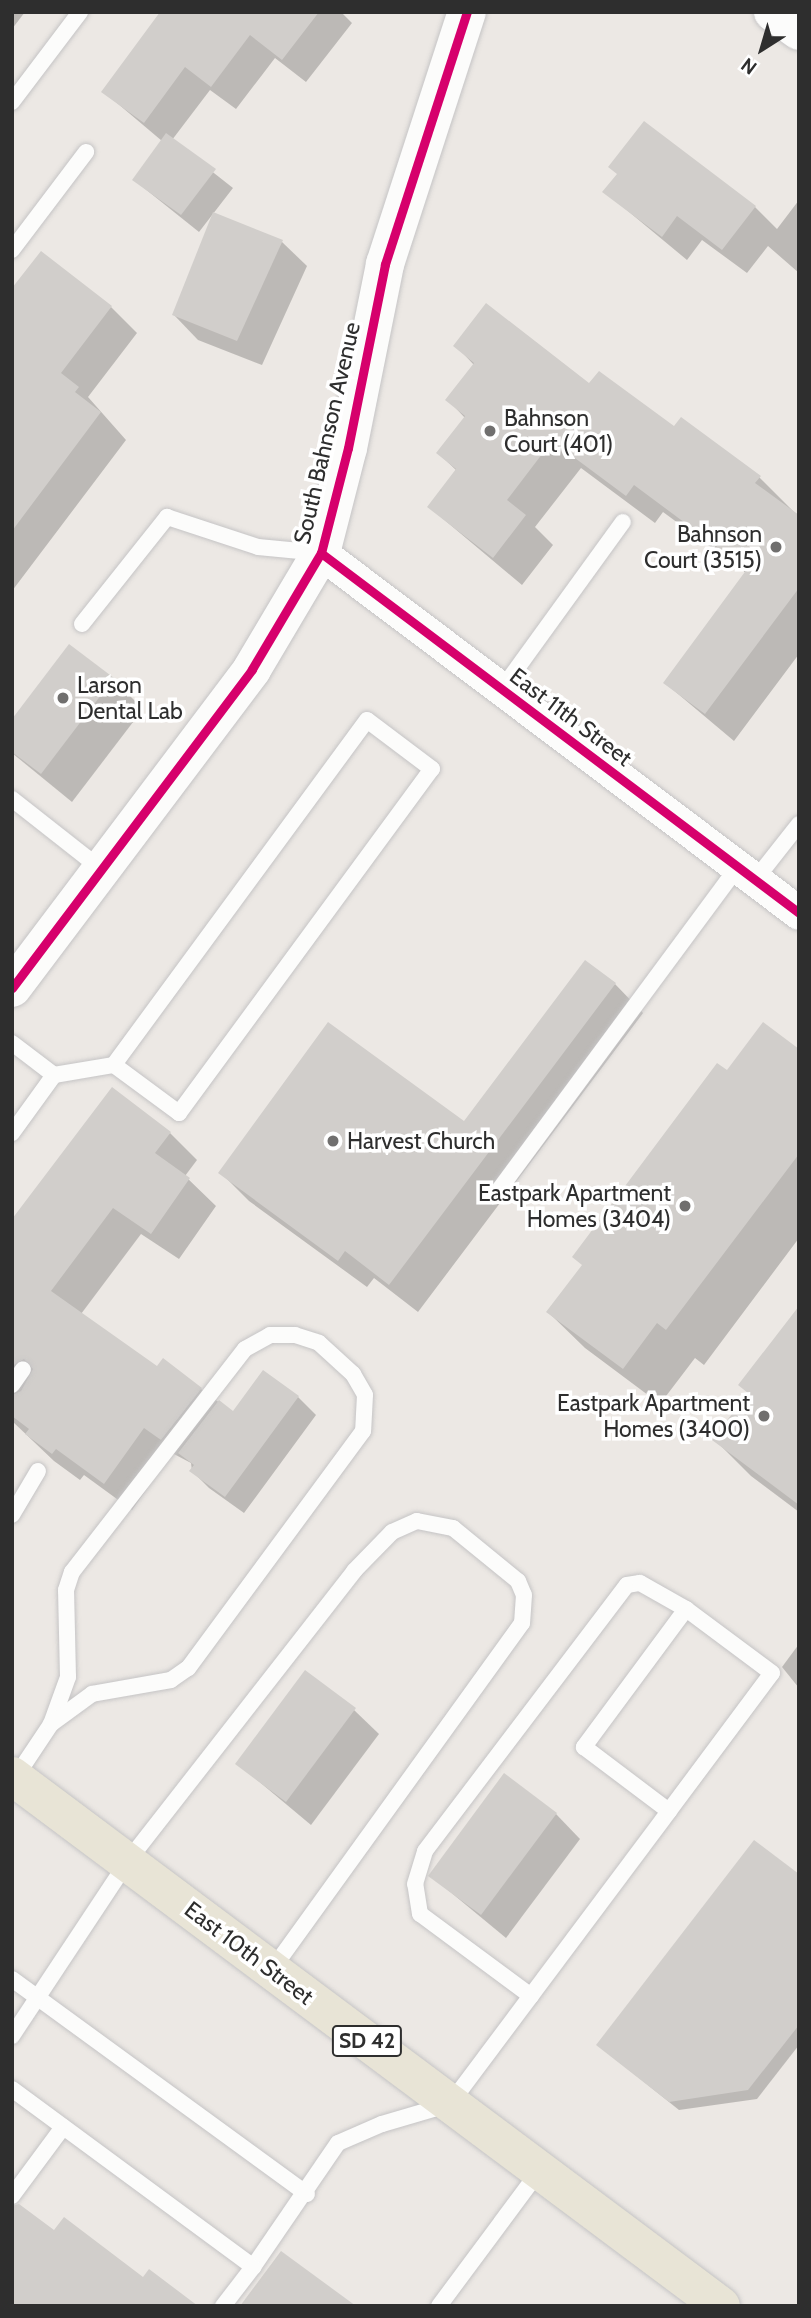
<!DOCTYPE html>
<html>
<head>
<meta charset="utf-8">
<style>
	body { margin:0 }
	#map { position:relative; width:811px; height:2318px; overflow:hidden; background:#ece8e4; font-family:Cabin,sans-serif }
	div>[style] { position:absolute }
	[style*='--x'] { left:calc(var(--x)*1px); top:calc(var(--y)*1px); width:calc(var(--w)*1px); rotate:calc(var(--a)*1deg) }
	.shadow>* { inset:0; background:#0003 }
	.building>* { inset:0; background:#d1cecb }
	.roads { filter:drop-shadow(0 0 2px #c5c4c5) drop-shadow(0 0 2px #c5c4c5) }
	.lane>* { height:16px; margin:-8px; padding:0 8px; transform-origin:8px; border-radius:8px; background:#fcfcfb }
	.street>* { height:33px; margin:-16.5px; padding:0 16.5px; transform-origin:16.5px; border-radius:16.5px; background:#fcfcfb }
	.secondary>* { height:38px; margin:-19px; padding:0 19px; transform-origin:19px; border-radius:19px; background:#fcfcfb }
	.primary>* { height:38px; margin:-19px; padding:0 19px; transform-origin:19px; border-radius:19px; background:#e8e4d6 }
	.cycleway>* { height:9px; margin:-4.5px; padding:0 4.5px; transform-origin:4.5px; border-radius:4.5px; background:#d6006c }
	.dots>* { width:19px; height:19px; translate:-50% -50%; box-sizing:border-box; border:4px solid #fff; border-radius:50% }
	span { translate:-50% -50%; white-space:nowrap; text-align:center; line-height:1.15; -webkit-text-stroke:7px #fff; paint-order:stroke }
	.shield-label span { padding:2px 5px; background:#fff; border:2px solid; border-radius:5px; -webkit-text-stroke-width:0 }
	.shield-label { font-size:21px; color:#2e2e2e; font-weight:700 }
	.poi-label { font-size:23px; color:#2e2e2e }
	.left { translate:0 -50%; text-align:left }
	.right { translate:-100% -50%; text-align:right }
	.street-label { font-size:23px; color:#2e2e2e }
	.frame { position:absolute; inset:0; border:14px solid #2e2e2e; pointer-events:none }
	.north { position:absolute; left:727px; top:14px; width:70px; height:70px; -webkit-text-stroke:5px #fff; paint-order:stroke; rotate:217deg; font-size:19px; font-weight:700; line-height:28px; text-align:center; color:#2e2e2e }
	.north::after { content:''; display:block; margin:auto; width:24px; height:32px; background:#2e2e2e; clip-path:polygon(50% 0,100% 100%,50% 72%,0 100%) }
</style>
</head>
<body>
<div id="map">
	<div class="shadow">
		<i style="clip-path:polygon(12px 12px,25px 12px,12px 29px)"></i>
		<i style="clip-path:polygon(163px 12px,341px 12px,352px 23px,306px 82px,275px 58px,236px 109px,210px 90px,172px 140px,233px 188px,199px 232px,134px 180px,162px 141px,104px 92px)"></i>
		<i style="clip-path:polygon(605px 192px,755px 207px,777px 229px,799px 200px,799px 273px,768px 246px,747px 273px,702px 240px,687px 260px)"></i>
		<i style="clip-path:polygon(214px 215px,282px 242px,307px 266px,262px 365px,198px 340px,174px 315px)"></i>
		<i style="clip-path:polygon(111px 307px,137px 333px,88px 397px,126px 440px,12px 591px,12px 340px)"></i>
		<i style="clip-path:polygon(456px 346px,590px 386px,759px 477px,799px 517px,799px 654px,734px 741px,665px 683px,746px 573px,663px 512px,655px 523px,581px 468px,535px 527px,553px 545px,522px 585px,429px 507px,457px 471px,438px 453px,465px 418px,448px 400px,474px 365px)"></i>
		<i style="clip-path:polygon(113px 679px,143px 709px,72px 802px,12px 753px,12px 722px)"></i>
		<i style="clip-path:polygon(615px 984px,643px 1013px,418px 1312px,374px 1278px,367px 1287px,249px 1201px,221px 1173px,464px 1123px)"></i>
		<i style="clip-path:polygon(799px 1051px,799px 1238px,704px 1365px,695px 1358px,660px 1404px,585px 1348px,548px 1312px,727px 1073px)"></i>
		<i style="clip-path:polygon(170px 1133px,197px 1160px,185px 1176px,216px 1206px,179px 1259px,141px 1234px,81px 1314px,157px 1368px,201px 1389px,233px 1413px,298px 1397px,316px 1415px,244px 1513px,209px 1488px,192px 1471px,191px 1463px,172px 1453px,132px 1510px,84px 1475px,80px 1480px,54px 1461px,12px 1421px,12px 1222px)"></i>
		<i style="clip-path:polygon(799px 1309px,799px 1512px,751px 1476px,715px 1440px,750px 1394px)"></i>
		<i style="clip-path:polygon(799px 1644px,799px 1688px,782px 1667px)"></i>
		<i style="clip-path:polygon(354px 1710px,379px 1734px,311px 1825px,238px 1764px)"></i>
		<i style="clip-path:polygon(556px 1814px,580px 1839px,506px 1938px,431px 1876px)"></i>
		<i style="clip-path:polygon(799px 1876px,799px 2045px,757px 2099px,679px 2110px,598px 2045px)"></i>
	</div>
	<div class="building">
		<i style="clip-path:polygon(160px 12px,319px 12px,282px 60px,250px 35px,211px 87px,185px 67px,144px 123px,101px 92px)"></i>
		<i style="clip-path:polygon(644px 121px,756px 206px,722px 250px,677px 216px,662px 237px,602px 192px,617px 174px,608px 167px)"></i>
		<i style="clip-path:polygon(166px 133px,216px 169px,181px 215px,132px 180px)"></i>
		<i style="clip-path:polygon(213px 212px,283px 240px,237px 341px,172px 315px)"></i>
		<i style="clip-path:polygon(41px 251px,112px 306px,61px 373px,79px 387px,75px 392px,101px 412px,12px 531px,12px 288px)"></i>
		<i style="clip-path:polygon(486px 303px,589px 383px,599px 371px,674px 426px,681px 417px,761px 476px,755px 483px,799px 515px,799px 588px,705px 714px,663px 683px,747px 569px,634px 485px,626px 496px,552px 441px,507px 500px,526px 515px,493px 558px,427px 507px,456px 469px,436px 453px,465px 416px,445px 400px,474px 363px,453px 346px)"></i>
		<i style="clip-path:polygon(69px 644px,114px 678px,41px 774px,12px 752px,12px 719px)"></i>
		<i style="clip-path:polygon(585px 960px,616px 983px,389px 1285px,345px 1251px,338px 1261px,218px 1173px,328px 1022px,464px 1121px)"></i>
		<i style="clip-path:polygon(763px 1022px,799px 1049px,799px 1154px,666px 1330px,657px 1323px,623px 1369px,546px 1312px,582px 1265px,572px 1257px,717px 1063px,727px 1070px)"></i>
		<i style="clip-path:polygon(112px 1087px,171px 1132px,155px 1153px,190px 1178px,151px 1234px,113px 1208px,51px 1291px,157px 1366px,163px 1358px,202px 1388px,161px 1440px,144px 1428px,104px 1484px,56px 1449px,52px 1454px,25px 1434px,29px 1429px,12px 1416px,12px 1395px,21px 1391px,33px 1369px,24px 1359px,12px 1366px,12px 1219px)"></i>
		<i style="clip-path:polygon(799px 1306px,799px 1505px,712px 1440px,748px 1393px,738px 1385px)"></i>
		<i style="clip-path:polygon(263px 1370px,299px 1396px,225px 1497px,189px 1471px,194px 1465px,178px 1453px,219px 1400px,233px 1411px)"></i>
		<i style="clip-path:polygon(305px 1670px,356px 1708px,286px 1802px,235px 1764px)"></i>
		<i style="clip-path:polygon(504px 1773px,557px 1813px,481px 1915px,428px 1876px)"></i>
		<i style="clip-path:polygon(754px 1840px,799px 1874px,799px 2025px,748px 2090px,669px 2102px,596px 2045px)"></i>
		<i style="clip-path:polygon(19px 2204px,54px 2230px,64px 2217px,143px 2277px,149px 2269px,198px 2306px,12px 2306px,12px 2206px)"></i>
		<i style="clip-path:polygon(281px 2251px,356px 2306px,240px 2306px)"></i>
	</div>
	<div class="roads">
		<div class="lane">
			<i style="--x:12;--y:102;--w:113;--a:-52.9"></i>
			<i style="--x:12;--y:250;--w:123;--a:-52.9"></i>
			<i style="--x:82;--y:624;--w:137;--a:-51.5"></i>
			<i style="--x:167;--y:517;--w:96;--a:18.2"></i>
			<i style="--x:258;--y:547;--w:63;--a:5.4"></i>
			<i style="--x:502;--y:689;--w:206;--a:-54.1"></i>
			<i style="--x:12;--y:799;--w:113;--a:38.2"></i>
			<i style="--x:755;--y:880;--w:71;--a:-51.8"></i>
			<i style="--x:12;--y:1043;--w:53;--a:37.3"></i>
			<i style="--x:54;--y:1075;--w:72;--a:125.9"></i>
			<i style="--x:54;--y:1075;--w:61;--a:-9.5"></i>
			<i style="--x:114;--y:1065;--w:81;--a:36.4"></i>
			<i style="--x:179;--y:1113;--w:427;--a:-53.7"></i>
			<i style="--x:432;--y:769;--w:81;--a:-143"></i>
			<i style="--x:367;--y:720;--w:428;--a:126.3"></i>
			<i style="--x:498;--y:1191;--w:403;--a:-53.5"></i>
			<i style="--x:12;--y:1385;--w:19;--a:-55"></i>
			<i style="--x:12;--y:1515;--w:51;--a:-59.4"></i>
			<i style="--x:15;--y:1778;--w:65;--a:-56.3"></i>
			<i style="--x:51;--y:1724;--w:50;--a:-70.1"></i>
			<i style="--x:68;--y:1677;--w:87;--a:-91.3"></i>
			<i style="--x:66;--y:1590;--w:19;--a:-72"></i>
			<i style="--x:72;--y:1572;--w:282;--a:-52.2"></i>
			<i style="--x:245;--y:1349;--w:29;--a:-29"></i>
			<i style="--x:270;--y:1335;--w:25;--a:0"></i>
			<i style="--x:295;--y:1335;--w:25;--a:18"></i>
			<i style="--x:319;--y:1343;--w:46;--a:42.4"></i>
			<i style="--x:353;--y:1374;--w:24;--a:60"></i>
			<i style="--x:365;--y:1395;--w:36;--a:93"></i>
			<i style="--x:363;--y:1431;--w:295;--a:126.4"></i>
			<i style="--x:188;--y:1668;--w:21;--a:145"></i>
			<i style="--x:171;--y:1680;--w:80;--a:170"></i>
			<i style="--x:92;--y:1694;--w:51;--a:143.8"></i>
			<i style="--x:12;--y:1979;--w:365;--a:36.1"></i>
			<i style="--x:531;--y:1996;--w:138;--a:-143.5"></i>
			<i style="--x:420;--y:1914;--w:30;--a:-99"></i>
			<i style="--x:415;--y:1884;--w:34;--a:-73"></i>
			<i style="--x:425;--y:1851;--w:334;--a:-52.8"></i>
			<i style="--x:627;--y:1585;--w:13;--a:-9"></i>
			<i style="--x:640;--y:1583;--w:53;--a:29.5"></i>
			<i style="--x:12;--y:2036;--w:209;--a:-56.5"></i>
			<i style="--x:127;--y:1862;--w:369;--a:-52"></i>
			<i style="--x:354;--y:1571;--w:54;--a:-45.7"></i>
			<i style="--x:392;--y:1532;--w:27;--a:-24"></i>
			<i style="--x:417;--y:1521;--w:37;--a:11"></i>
			<i style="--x:453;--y:1528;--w:84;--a:39.2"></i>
			<i style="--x:518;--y:1581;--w:15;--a:67"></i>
			<i style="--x:524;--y:1595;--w:28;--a:94"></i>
			<i style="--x:522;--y:1623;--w:428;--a:125.8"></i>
			<i style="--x:12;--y:2089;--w:300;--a:36.4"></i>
			<i style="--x:253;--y:2267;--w:150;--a:-55.6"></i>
			<i style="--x:338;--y:2143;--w:48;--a:-23.4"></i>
			<i style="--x:382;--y:2124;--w:71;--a:-16.4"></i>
			<i style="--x:450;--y:2104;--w:366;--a:-53.2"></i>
			<i style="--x:669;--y:1811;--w:172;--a:-53.3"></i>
			<i style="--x:772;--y:1673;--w:107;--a:-143.3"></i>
			<i style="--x:686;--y:1609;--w:172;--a:126.5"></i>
			<i style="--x:584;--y:1747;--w:106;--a:37"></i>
			<i style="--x:12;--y:2196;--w:86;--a:-53.5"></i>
			<i style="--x:223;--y:2306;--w:49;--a:-52.4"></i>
			<i style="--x:439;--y:2306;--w:169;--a:-53.4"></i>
		</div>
		<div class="street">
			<i style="--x:321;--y:553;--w:598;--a:36.98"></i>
		</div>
		<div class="secondary">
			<i style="--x:773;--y:12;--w:32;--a:36"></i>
			<i style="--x:12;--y:988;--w:399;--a:-53"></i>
			<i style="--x:252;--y:669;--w:135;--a:-59.3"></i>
			<i style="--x:321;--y:553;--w:108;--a:-75.6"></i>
			<i style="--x:348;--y:448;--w:188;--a:-78.6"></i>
			<i style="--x:385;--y:264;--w:265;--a:-72"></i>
		</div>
		<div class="primary">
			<i style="--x:12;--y:1776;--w:885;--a:36.78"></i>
		</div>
	</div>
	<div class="cycleway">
		<i style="--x:321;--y:553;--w:598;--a:36.98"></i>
		<i style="--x:12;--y:988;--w:399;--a:-53"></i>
		<i style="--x:252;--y:669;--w:135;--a:-59.3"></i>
		<i style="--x:321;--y:553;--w:108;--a:-75.6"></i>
		<i style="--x:348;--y:448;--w:188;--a:-78.6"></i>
		<i style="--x:385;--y:264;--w:265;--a:-72"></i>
	</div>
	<div class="dots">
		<i style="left:490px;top:431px;background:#706f6e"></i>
		<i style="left:776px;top:547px;background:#706f6e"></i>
		<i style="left:63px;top:698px;background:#706f6e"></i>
		<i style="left:333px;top:1141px;background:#706f6e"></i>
		<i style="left:685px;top:1206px;background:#706f6e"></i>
		<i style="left:764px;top:1416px;background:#706f6e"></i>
	</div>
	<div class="shield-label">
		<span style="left:367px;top:2041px">SD 42</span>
	</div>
	<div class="poi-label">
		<span class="left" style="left:504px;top:431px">Bahnson<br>Court (401)</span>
		<span class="right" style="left:762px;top:547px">Bahnson<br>Court (3515)</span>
		<span class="left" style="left:77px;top:698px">Larson<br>Dental Lab</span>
		<span class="left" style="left:347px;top:1141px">Harvest Church</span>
		<span class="right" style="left:671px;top:1206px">Eastpark Apartment<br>Homes (3404)</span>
		<span class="right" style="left:750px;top:1416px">Eastpark Apartment<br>Homes (3400)</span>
	</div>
	<div class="street-label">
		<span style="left:327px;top:433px;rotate:-77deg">South Bahnson Avenue</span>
		<span style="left:571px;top:717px;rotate:37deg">East 11th Street</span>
		<span style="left:249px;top:1953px;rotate:37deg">East 10th Street</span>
	</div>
	<div class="frame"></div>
	<div class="north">N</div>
</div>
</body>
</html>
